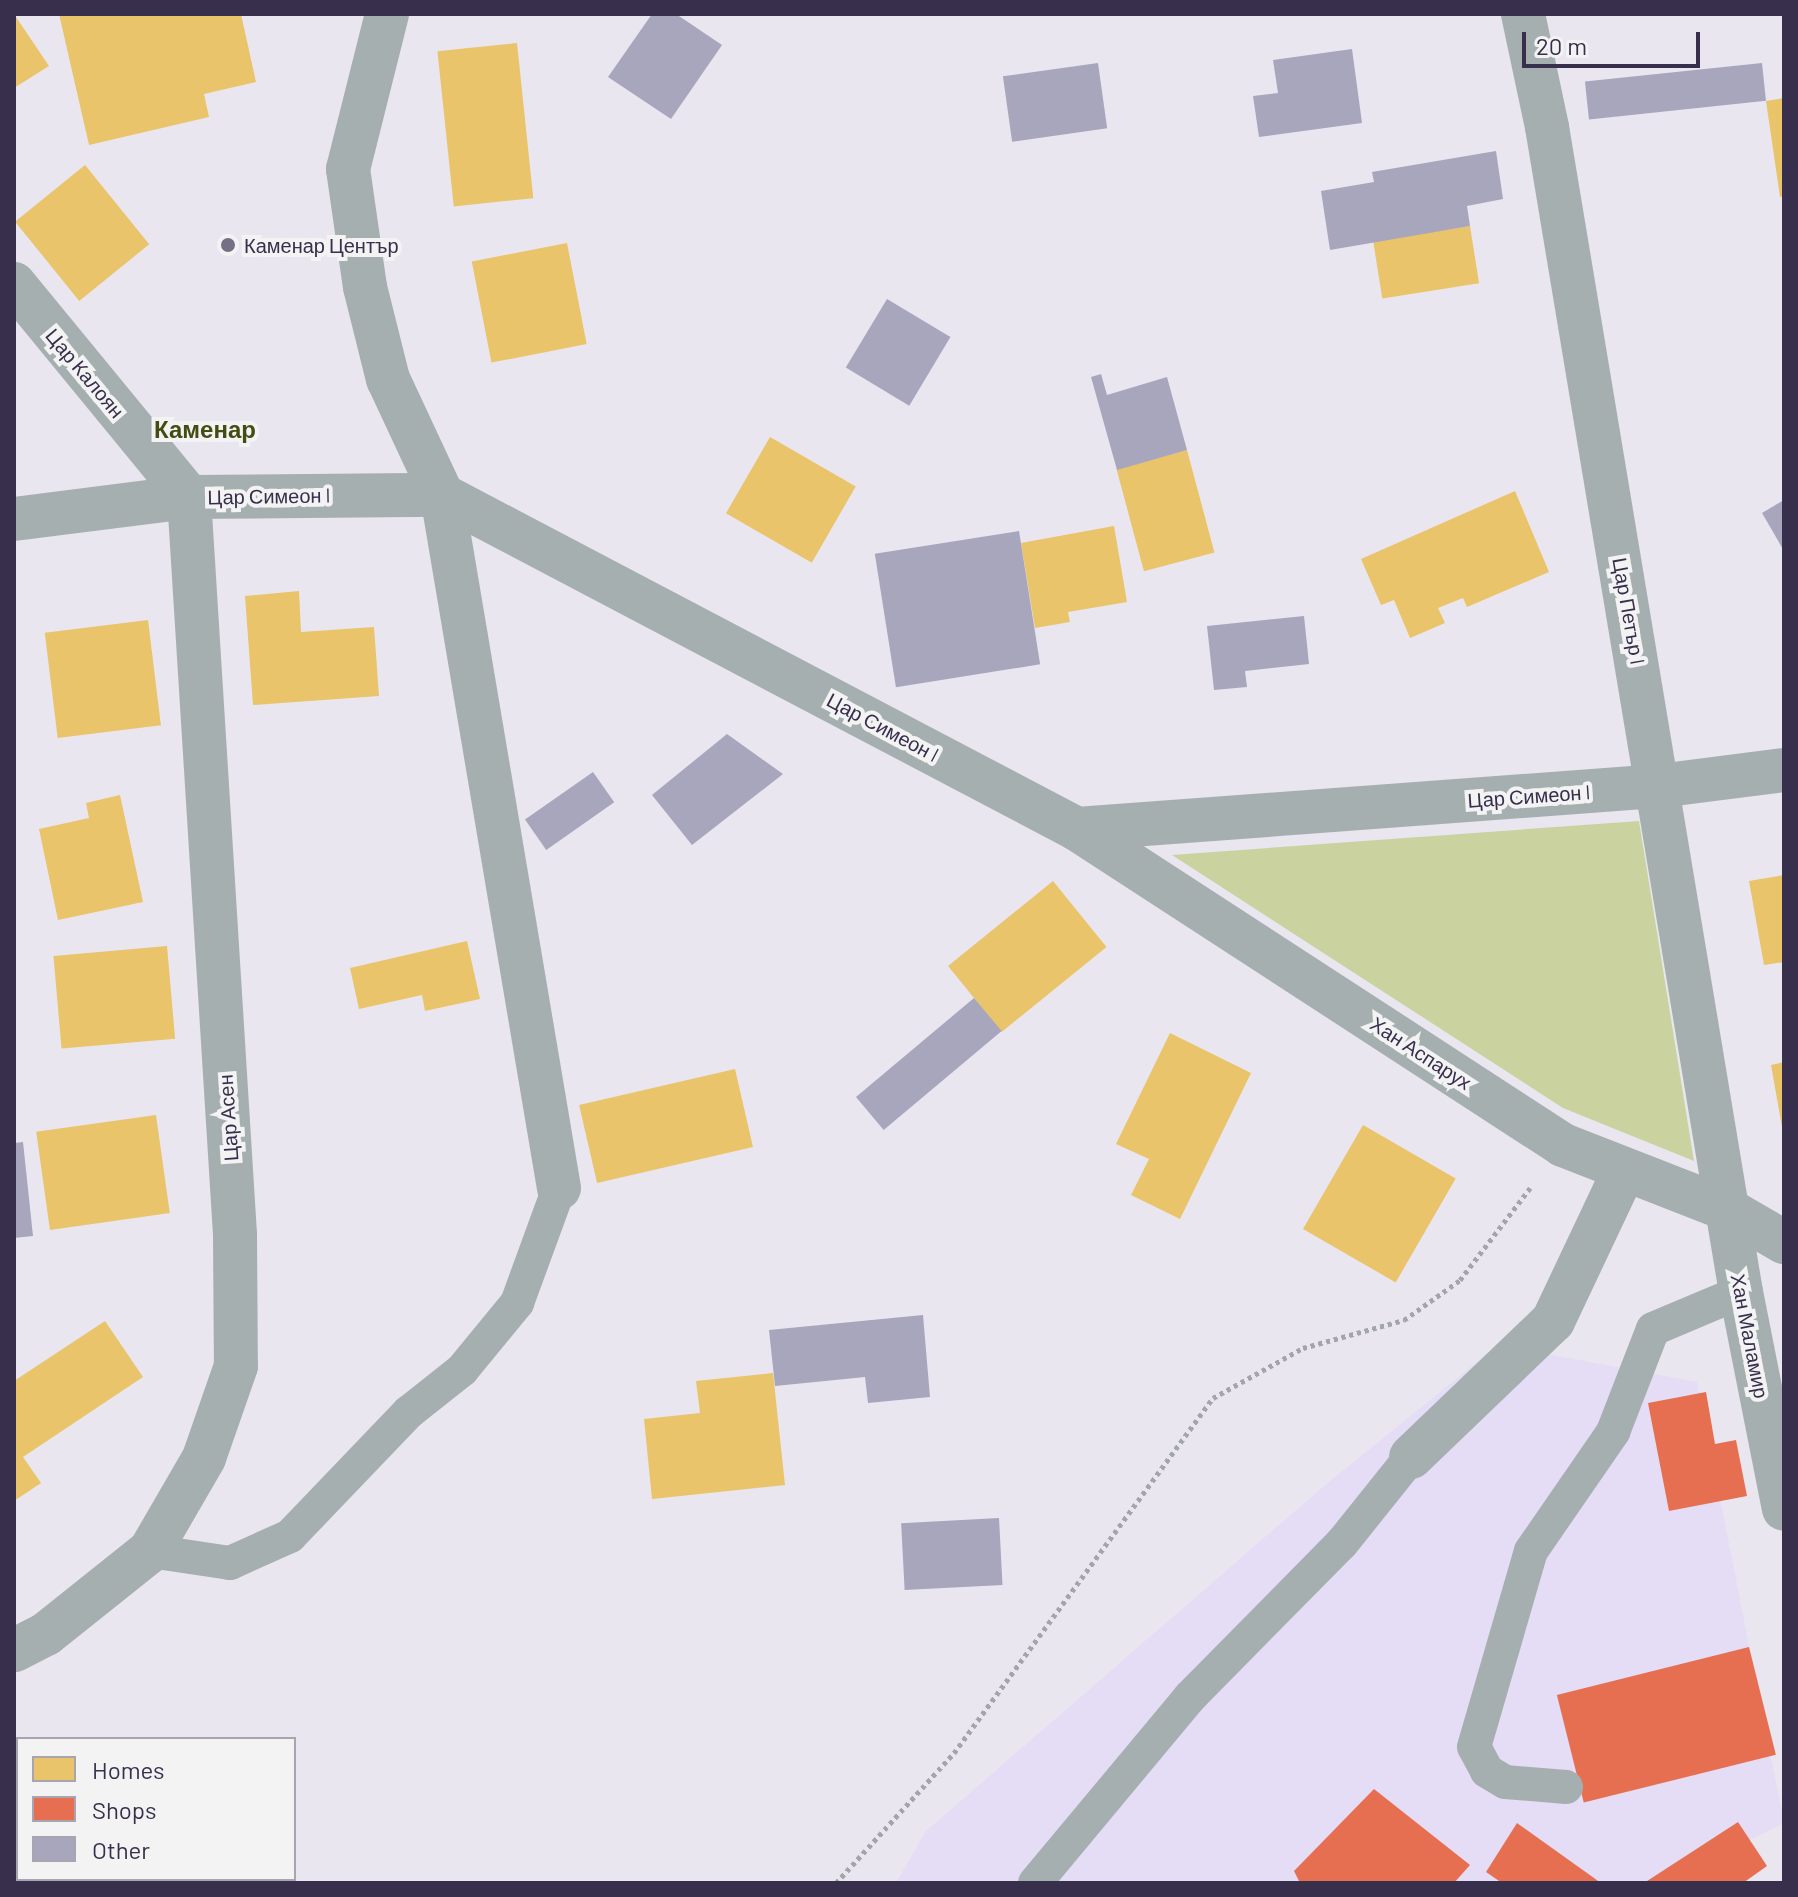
<!DOCTYPE html>
<meta charset="utf-8">
<style>
body{margin:0}
#map{position:relative;width:1798px;height:1897px;overflow:hidden;background:#e9e6f0;font-family:Barlow,sans-serif}
div>[style]{position:absolute}
.built>*{inset:0;background:#e4ddf5}
.green>*{inset:0;background:#cad3a0}
.homes>*{inset:0;background:#e9c46a;transform-origin:0 0}
.shops>*{inset:0;background:#e76f51;transform-origin:0 0}
.building>*{inset:0;background:#a7a6bc;transform-origin:0 0}
.path>*{height:5px;margin-top:-2.5px;transform-origin:0;background:repeating-linear-gradient(90deg,#a2a6aa 0 4px,transparent 0 8px)}
.service>*{height:34px;margin:-17px;padding:0 17px;transform-origin:17px;border-radius:17px;background:#a6afb0}
.minor>*{height:44px;margin:-22px;padding:0 22px;transform-origin:22px;border-radius:22px;background:#a6afb0}
.dots>*{width:22px;height:22px;translate:-50% -50%;box-sizing:border-box;border:4px solid #f3f3f3;border-radius:50%}
span{translate:-50% -50%;white-space:nowrap;text-align:center;line-height:1.15;-webkit-text-stroke:8px #f3f3f3;paint-order:stroke}
.poi-label{font-size:20px;color:#382f4d}
.left{translate:0 -50%;text-align:left}
.street-label{font-size:20px;color:#382f4d}
.quarter-label{font-size:24px;color:#434c13;font-weight:700}
.frame{position:absolute;inset:0;border:16px solid #382f4d;pointer-events:none}
.legend{position:absolute;left:16px;top:1737px;width:280px;height:144px;box-sizing:border-box;background:#f3f3f3;border:2px solid #a8a5b1;margin:0;padding:10px 14px;list-style:none;font-size:24px;color:#382f4d}
.legend li{display:flex;align-items:center;gap:16px;height:40px}
.legend b{width:40px;border:2px solid #a8a5b1}
.scale{position:absolute;left:1522px;top:32px;width:178px;height:36px;box-sizing:border-box;border:4px solid #382f4d;border-top:0;padding-left:10px;font-size:24px;line-height:28px;white-space:nowrap;color:#382f4d;-webkit-text-stroke:6px #f3f3f3;paint-order:stroke}
</style>
<div id="map">
<div class="built">
<i style="clip-path:polygon(1498px 1345px,1697px 1382px,1784px 1823px,1664px 1883px,896px 1883px,926px 1831px,1324px 1486px)"></i>
</div>
<div class="green">
<i style="clip-path:polygon(1639px 821px,1694px 1161px,1563px 1108px,1172px 855px)"></i>
</div>
<div class="homes">
<i style="clip-path:polygon(14px 14px,49px 66px,14px 88px)"></i>
<i style="clip-path:polygon(59px 14px,241px 14px,256px 82px,204px 94px,209px 117px,89px 145px)"></i>
<i style="left:517px;top:43px;width:156px;height:80px;rotate:84deg"></i>
<i style="clip-path:polygon(1784px 98px,1784px 196px,1780px 197px,1766px 101px)"></i>
<i style="left:85px;top:165px;width:102px;height:90px;rotate:51deg"></i>
<i style="left:1470px;top:226px;width:58px;height:98px;rotate:81deg"></i>
<i style="left:567px;top:243px;width:103px;height:97px;rotate:79deg"></i>
<i style="left:770px;top:437px;width:99px;height:88px;rotate:30deg"></i>
<i style="left:1187px;top:450px;width:106px;height:73px;rotate:75deg"></i>
<i style="clip-path:polygon(1515px 491px,1549px 572px,1467px 607px,1463px 598px,1438px 608px,1445px 623px,1410px 638px,1394px 600px,1381px 605px,1361px 559px)"></i>
<i style="clip-path:polygon(1114px 526px,1127px 602px,1068px 612px,1070px 622px,1035px 628px,1021px 543px)"></i>
<i style="clip-path:polygon(299px 591px,301px 632px,374px 627px,379px 696px,253px 705px,245px 596px)"></i>
<i style="left:148px;top:620px;width:106px;height:104px;rotate:83deg"></i>
<i style="clip-path:polygon(120px 795px,143px 902px,58px 920px,39px 829px,89px 818px,86px 803px)"></i>
<i style="clip-path:polygon(1784px 875px,1784px 962px,1764px 965px,1749px 881px)"></i>
<i style="left:1053px;top:881px;width:85px;height:135px;rotate:51deg"></i>
<i style="clip-path:polygon(467px 941px,480px 999px,425px 1011px,422px 995px,359px 1009px,350px 968px)"></i>
<i style="left:167px;top:946px;width:93px;height:114px;rotate:85deg"></i>
<i style="clip-path:polygon(1170px 1033px,1251px 1073px,1180px 1219px,1131px 1195px,1149px 1159px,1116px 1144px)"></i>
<i style="clip-path:polygon(1784px 1062px,1784px 1127px,1782px 1127px,1771px 1065px)"></i>
<i style="left:735px;top:1069px;width:80px;height:160px;rotate:77deg"></i>
<i style="left:156px;top:1115px;width:99px;height:121px;rotate:82deg"></i>
<i style="left:1363px;top:1125px;width:107px;height:120px;rotate:30deg"></i>
<i style="clip-path:polygon(105px 1321px,143px 1377px,23px 1457px,41px 1483px,14px 1501px,14px 1381px)"></i>
<i style="clip-path:polygon(773px 1373px,785px 1485px,652px 1499px,644px 1419px,700px 1413px,696px 1381px)"></i>
</div>
<div class="shops">
<i style="clip-path:polygon(1706px 1392px,1715px 1444px,1736px 1440px,1747px 1496px,1669px 1511px,1648px 1403px)"></i>
<i style="left:1749px;top:1647px;width:111px;height:198px;rotate:76deg"></i>
<i style="clip-path:polygon(1374px 1789px,1470px 1865px,1454px 1883px,1300px 1883px,1294px 1871px)"></i>
<i style="clip-path:polygon(1738px 1822px,1767px 1866px,1743px 1883px,1644px 1883px)"></i>
<i style="clip-path:polygon(1517px 1823px,1601px 1883px,1502px 1883px,1486px 1872px)"></i>
</div>
<div class="building">
<i style="clip-path:polygon(652px 14px,676px 14px,722px 45px,671px 119px,608px 77px)"></i>
<i style="clip-path:polygon(1352px 49px,1362px 123px,1259px 137px,1253px 96px,1278px 93px,1273px 60px)"></i>
<i style="left:1098px;top:63px;width:66px;height:96px;rotate:82deg"></i>
<i style="left:1762px;top:63px;width:38px;height:178px;rotate:84deg"></i>
<i style="clip-path:polygon(1496px 151px,1503px 199px,1467px 206px,1470px 226px,1330px 250px,1321px 191px,1374px 182px,1372px 172px)"></i>
<i style="left:887px;top:299px;width:74px;height:80px;rotate:31deg"></i>
<i style="clip-path:polygon(1101px 374px,1107px 395px,1167px 377px,1187px 450px,1117px 470px,1091px 377px)"></i>
<i style="clip-path:polygon(1784px 500px,1784px 551px,1762px 513px)"></i>
<i style="left:1019px;top:531px;width:135px;height:146px;rotate:81deg"></i>
<i style="clip-path:polygon(1304px 616px,1309px 664px,1245px 671px,1247px 687px,1214px 690px,1207px 626px)"></i>
<i style="clip-path:polygon(727px 734px,783px 774px,692px 845px,652px 795px)"></i>
<i style="left:593px;top:772px;width:37px;height:83px;rotate:55deg"></i>
<i style="left:974px;top:998px;width:43px;height:154px;rotate:50deg"></i>
<i style="clip-path:polygon(23px 1142px,33px 1236px,14px 1238px,14px 1143px)"></i>
<i style="clip-path:polygon(923px 1315px,930px 1397px,868px 1403px,865px 1377px,775px 1386px,769px 1330px)"></i>
<i style="left:999px;top:1518px;width:67px;height:98px;rotate:87deg"></i>
</div>
<div class="path">
<i style="left:836px;top:1883px;width:176px;rotate:-47.8deg"></i>
<i style="left:954px;top:1753px;width:439px;rotate:-53.9deg"></i>
<i style="left:1213px;top:1398px;width:103px;rotate:-29.1deg"></i>
<i style="left:1303px;top:1348px;width:105px;rotate:-15.5deg"></i>
<i style="left:1404px;top:1320px;width:69px;rotate:-35.5deg"></i>
<i style="left:1460px;top:1280px;width:116px;rotate:-52.7deg"></i>
</div>
<div class="service">
<i style="left:150px;top:1551px;width:81px;rotate:8.5deg"></i>
<i style="left:230px;top:1563px;width:66px;rotate:-24.2deg"></i>
<i style="left:290px;top:1536px;width:172px;rotate:-46.2deg"></i>
<i style="left:409px;top:1412px;width:68px;rotate:-38.4deg"></i>
<i style="left:462px;top:1370px;width:87px;rotate:-50.6deg"></i>
<i style="left:517px;top:1303px;width:122px;rotate:-69.9deg"></i>
<i style="left:1566px;top:1787px;width:61px;rotate:-175.3deg"></i>
<i style="left:1505px;top:1782px;width:21px;rotate:-149deg"></i>
<i style="left:1487px;top:1771px;width:27px;rotate:-118deg"></i>
<i style="left:1474px;top:1747px;width:204px;rotate:-73.8deg"></i>
<i style="left:1531px;top:1551px;width:145px;rotate:-55.4deg"></i>
<i style="left:1613px;top:1432px;width:110px;rotate:-68.8deg"></i>
<i style="left:1653px;top:1329px;width:95px;rotate:-22.8deg"></i>
<i style="left:1035px;top:1883px;width:242px;rotate:-50.2deg"></i>
<i style="left:1190px;top:1697px;width:216px;rotate:-45.4deg"></i>
<i style="left:1342px;top:1543px;width:110px;rotate:-51.3deg"></i>
</div>
<div class="minor">
<i style="left:387px;top:14px;width:160px;rotate:104.1deg"></i>
<i style="left:348px;top:169px;width:119px;rotate:81.8deg"></i>
<i style="left:365px;top:287px;width:95px;rotate:76deg"></i>
<i style="left:388px;top:379px;width:128px;rotate:65deg"></i>
<i style="left:442px;top:495px;width:703px;rotate:80.42deg"></i>
<i style="left:1523px;top:14px;width:116px;rotate:78deg"></i>
<i style="left:1547px;top:127px;width:1181px;rotate:80.55deg"></i>
<i style="left:1741px;top:1292px;width:221px;rotate:78.8deg"></i>
<i style="left:14px;top:284px;width:276px;rotate:50.6deg"></i>
<i style="left:189px;top:497px;width:739px;rotate:86.43deg"></i>
<i style="left:235px;top:1235px;width:131px;rotate:89.6deg"></i>
<i style="left:236px;top:1366px;width:97px;rotate:109.2deg"></i>
<i style="left:204px;top:1458px;width:108px;rotate:120.1deg"></i>
<i style="left:150px;top:1551px;width:133px;rotate:141.4deg"></i>
<i style="left:46px;top:1634px;width:36px;rotate:153deg"></i>
<i style="left:14px;top:519px;width:176px;rotate:-7.2deg"></i>
<i style="left:189px;top:497px;width:253px;rotate:-0.5deg"></i>
<i style="left:442px;top:495px;width:717px;rotate:27.74deg"></i>
<i style="left:1077px;top:829px;width:580px;rotate:33.03deg"></i>
<i style="left:1563px;top:1145px;width:176px;rotate:21.3deg"></i>
<i style="left:1727px;top:1209px;width:66px;rotate:30.1deg"></i>
<i style="left:1077px;top:829px;width:584px;rotate:-4.23deg"></i>
<i style="left:1659px;top:786px;width:126px;rotate:-7.3deg"></i>
<i style="left:1411px;top:1457px;width:197px;rotate:-43.8deg"></i>
<i style="left:1553px;top:1321px;width:166px;rotate:-64.7deg"></i>
</div>
<div class="dots">
<i style="left:228px;top:245px;background:#766f86"></i>
</div>
<div class="poi-label">
<span class="left" style="left:244px;top:245px">Каменар Център</span>
</div>
<div class="street-label">
<span style="left:85px;top:373px;rotate:50deg">Цар Калоян</span>
<span style="left:269px;top:496px;rotate:-1deg">Цар Симеон I</span>
<span style="left:1629px;top:611px;rotate:80deg">Цар Петър I</span>
<span style="left:883px;top:727px;rotate:28deg">Цар Симеон I</span>
<span style="left:1529px;top:796px;rotate:-4deg">Цар Симеон I</span>
<span style="left:1421px;top:1053px;rotate:33deg">Хан Аспарух</span>
<span style="left:228px;top:1118px;rotate:-94deg">Цар Асен</span>
<span style="left:1750px;top:1336px;rotate:79deg">Хан Маламир</span>
</div>
<div class="quarter-label">
<span style="left:205px;top:429px">Каменар</span>
</div>
<div class="frame"></div>
<ul class="legend">
<li><b style="height:22px;background:#e9c46a"></b>Homes</li>
<li><b style="height:22px;background:#e76f51"></b>Shops</li>
<li><b style="height:22px;background:#a7a6bc"></b>Other</li>
</ul>
<div class="scale">20 m</div>
</div>
